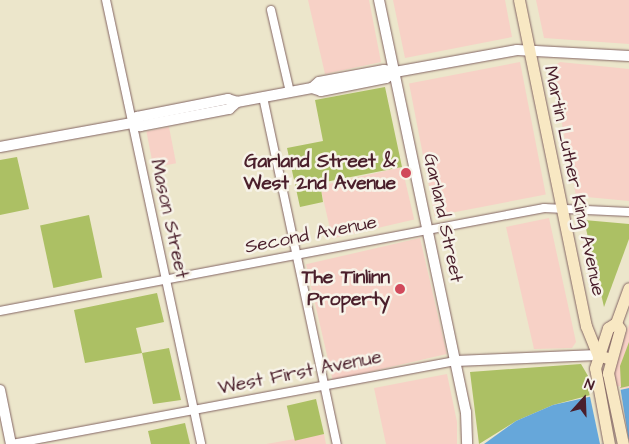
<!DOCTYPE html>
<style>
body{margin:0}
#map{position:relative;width:629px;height:444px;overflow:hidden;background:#ece6cb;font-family:"Architects Daughter",sans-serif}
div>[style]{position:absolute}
.built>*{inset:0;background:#f7d1c6;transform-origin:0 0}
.green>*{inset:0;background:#acc064;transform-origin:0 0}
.water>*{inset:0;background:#66a7da}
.pier>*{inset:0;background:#ece6cb}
.roads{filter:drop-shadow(0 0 1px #836563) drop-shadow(0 0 1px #836563)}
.minor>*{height:8px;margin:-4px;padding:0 4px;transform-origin:4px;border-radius:4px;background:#fff}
.tertiary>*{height:10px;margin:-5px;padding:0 5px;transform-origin:5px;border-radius:5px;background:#fff}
.secondary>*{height:11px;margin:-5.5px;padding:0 5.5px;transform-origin:5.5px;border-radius:5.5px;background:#f8e8c3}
.dots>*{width:14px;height:14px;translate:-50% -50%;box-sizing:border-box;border:2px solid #f7f3e8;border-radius:50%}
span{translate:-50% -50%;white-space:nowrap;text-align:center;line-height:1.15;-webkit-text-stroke:5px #f7f3e8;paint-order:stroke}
.poi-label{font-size:19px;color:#4a1f2b;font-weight:700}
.right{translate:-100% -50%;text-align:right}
.street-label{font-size:19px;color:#4a1f2b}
.north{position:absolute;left:559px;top:374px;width:50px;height:50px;-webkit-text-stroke:4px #f7f3e8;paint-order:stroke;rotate:20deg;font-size:14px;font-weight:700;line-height:20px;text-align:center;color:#4a1f2b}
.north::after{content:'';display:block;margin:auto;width:18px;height:22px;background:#4a1f2b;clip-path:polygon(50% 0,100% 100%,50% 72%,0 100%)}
</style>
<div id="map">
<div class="built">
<i style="clip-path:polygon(308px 0,369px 0,381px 62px,325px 74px)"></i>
<i style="clip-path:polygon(393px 0,505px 0,512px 37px,405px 58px)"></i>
<i style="clip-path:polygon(536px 0,629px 0,629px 44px,544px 38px)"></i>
<i style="left:520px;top:62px;width:135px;height:113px;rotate:79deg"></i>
<i style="clip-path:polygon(560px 62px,629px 69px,629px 201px,576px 196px,551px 68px)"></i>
<i style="left:169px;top:127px;width:37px;height:23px;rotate:79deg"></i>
<i style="left:402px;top:167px;width:54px;height:84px;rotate:77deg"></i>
<i style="clip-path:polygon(549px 218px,576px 342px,572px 348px,534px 349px,506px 227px)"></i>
<i style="left:420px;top:238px;width:119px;height:117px;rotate:77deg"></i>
<i style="clip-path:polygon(629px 324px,629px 388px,616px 389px,614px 372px)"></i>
<i style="clip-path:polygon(447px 374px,457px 422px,457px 444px,386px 444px,374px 388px)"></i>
<i style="clip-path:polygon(324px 434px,326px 444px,266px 444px)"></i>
</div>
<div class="green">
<i style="clip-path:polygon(385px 87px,402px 167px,320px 183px,323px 202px,300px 207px,287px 148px,323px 141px,315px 100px)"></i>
<i style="clip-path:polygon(17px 157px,29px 209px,0 215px,0 160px)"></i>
<i style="left:89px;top:215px;width:64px;height:50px;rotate:78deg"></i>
<i style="clip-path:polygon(584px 220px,629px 224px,629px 239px,604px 307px)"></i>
<i style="clip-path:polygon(157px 293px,164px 322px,136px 328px,142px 353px,169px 348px,181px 400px,153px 404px,142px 353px,85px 363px,74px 310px)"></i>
<i style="clip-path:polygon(629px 342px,629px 386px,616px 389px,621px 387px,620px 366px)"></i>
<i style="clip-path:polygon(581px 364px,598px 393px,553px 405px,516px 421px,479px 444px,470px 372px)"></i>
<i style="left:316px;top:399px;width:36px;height:30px;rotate:77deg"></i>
<i style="clip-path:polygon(185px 423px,190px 444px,151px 444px,148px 431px)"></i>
</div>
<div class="water">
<i style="clip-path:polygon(629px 388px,629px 439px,607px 444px,484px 444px,516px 421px,553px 405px)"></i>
</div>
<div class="pier">
<i style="clip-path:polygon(620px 386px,629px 442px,600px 444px,589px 392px)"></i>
</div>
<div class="roads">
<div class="minor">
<i style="left:106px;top:0;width:454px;rotate:77.9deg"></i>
<i style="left:271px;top:10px;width:84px;rotate:77deg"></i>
<i style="left:263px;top:97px;width:355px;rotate:78deg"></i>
<i style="left:0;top:311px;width:554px;rotate:-10.72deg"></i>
<i style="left:544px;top:208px;width:85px;rotate:2.7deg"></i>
<i style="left:12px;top:444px;width:451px;rotate:-10.6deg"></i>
</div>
<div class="tertiary">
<i style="left:379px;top:0;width:421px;rotate:78.1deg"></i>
<i style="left:466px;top:412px;width:32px;rotate:88deg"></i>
<i style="left:312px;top:88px;width:9px;rotate:-41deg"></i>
<i style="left:319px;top:82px;width:66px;rotate:-10.5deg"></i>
<i style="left:384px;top:70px;width:11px;rotate:10deg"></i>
<i style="left:132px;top:123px;width:8px;rotate:-50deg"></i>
<i style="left:137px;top:117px;width:93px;rotate:-11.2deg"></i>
<i style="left:228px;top:99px;width:9px;rotate:18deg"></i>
<i style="left:237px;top:102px;width:76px;rotate:-10.6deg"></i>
<i style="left:312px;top:88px;width:9px;rotate:18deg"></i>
<i style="left:321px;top:91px;width:66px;rotate:-11.3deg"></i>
<i style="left:386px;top:78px;width:11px;rotate:-34deg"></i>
<i style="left:395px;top:72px;width:124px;rotate:-10.2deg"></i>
<i style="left:517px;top:50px;width:112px;rotate:3.1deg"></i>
<i style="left:0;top:147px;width:134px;rotate:-10.3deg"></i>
<i style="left:132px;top:123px;width:9px;rotate:21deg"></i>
<i style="left:140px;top:126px;width:91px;rotate:-10.8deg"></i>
<i style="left:229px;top:109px;width:11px;rotate:-41deg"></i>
<i style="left:455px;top:361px;width:143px;rotate:-2.4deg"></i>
<i style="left:0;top:390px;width:55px;rotate:78.5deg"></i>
</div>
<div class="secondary">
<i style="left:519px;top:0;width:333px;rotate:78.4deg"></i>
<i style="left:586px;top:326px;width:31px;rotate:68deg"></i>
<i style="left:598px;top:355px;width:13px;rotate:18deg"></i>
<i style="left:616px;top:323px;width:7px;rotate:56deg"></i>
<i style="left:620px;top:329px;width:46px;rotate:105.3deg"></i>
<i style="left:608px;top:373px;width:73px;rotate:78.1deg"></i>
<i style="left:609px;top:444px;width:77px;rotate:-100.4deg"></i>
<i style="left:595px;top:368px;width:42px;rotate:-72deg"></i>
<i style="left:608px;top:328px;width:9px;rotate:-32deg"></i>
<i style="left:616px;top:323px;width:37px;rotate:-70deg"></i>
</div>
</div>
<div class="dots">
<i style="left:406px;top:173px;background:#d1495b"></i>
<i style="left:400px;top:289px;background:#d1495b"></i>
</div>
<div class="poi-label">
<span class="right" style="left:396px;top:173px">Garland Street &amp;<br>West 2nd Avenue</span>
<span class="right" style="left:390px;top:289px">The Tinlinn<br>Property</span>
</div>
<div class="street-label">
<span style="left:574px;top:181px;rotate:78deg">Martin Luther King Avenue</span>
<span style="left:443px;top:218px;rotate:78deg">Garland Street</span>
<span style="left:169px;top:219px;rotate:78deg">Mason Street</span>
<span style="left:311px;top:235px;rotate:-11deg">Second Avenue</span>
<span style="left:300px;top:373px;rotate:-11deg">West First Avenue</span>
</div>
<div class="north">N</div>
</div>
